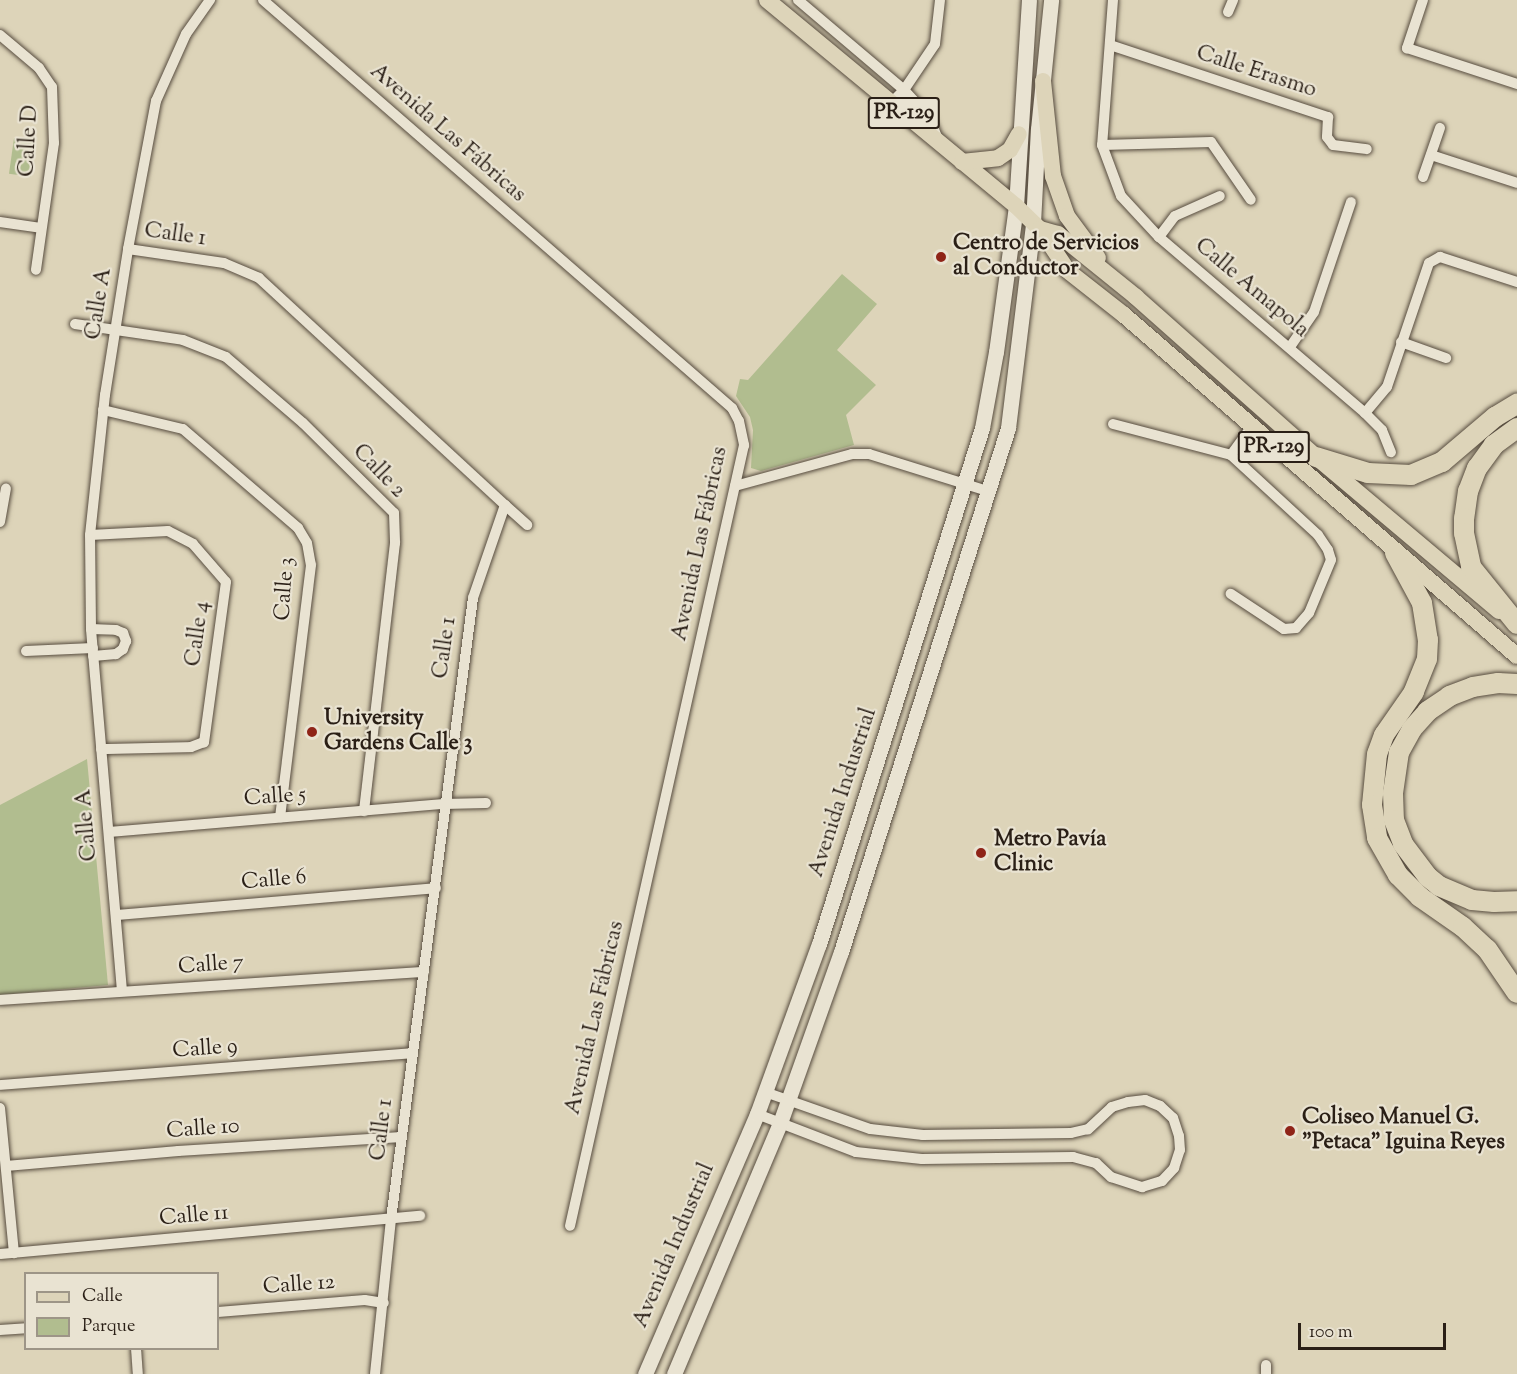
<!DOCTYPE html>
<meta charset="utf-8">
<style>
body{margin:0}
#map{position:relative;width:1517px;height:1374px;overflow:hidden;background:#ddd4b9;font-family:"Sorts Mill Goudy",serif}
div>[style]{position:absolute}
.green>*{inset:0;background:#b1bd8f;transform-origin:0 0}
.roads{filter:drop-shadow(0 0 2px #574c3f) drop-shadow(0 0 2px #574c3f)}
.street>*{height:10px;margin:-5px;padding:0 5px;transform-origin:5px;border-radius:5px;background:#e9e3d2}
.secondary>*{height:15px;margin:-7.5px;padding:0 7.5px;transform-origin:7.5px;border-radius:7.5px;background:#e9e3d2}
.primary>*{height:16px;margin:-8px;padding:0 8px;transform-origin:8px;border-radius:8px;background:#ddd4b9}
.highway>*{height:20px;margin:-10px;padding:0 10px;transform-origin:10px;border-radius:10px;background:#ddd4b9}
.dots>*{width:16px;height:16px;translate:-50% -50%;box-sizing:border-box;border:3px solid #e9e3d2;border-radius:50%}
span{translate:-50% -50%;white-space:nowrap;text-align:center;line-height:1.15;-webkit-text-stroke:4.5px #e9e3d2;paint-order:stroke}
.shield-label span{padding:2px 4px;background:#e9e3d2;border:2px solid;border-radius:4px;-webkit-text-stroke-width:0}
.shield-label{font-size:21px;color:#2a1f16;font-weight:700}
.street-label{font-size:22px;color:#2a1f16}
.poi-label{font-size:22px;color:#2a1f16;font-weight:700}
.left{translate:0 -50%;text-align:left}
.legend{position:absolute;left:24px;top:1272px;width:195px;height:78px;box-sizing:border-box;background:#e9e3d2;border:2px solid #9d9587;margin:0;padding:8px 10px;list-style:none;font-size:18px;color:#2a1f16}
.legend li{display:flex;align-items:center;gap:12px;height:30px}
.legend b{width:30px;border:2px solid #9d9587}
.scale{position:absolute;left:1298px;top:1323px;width:148px;height:27px;box-sizing:border-box;border:3px solid #2a1f16;border-top:0;padding-left:8px;font-size:18px;line-height:21px;white-space:nowrap;color:#2a1f16;-webkit-text-stroke:4px #e9e3d2;paint-order:stroke}
</style>
<div id="map">
<div class="green">
<i style="left:14px;top:138px;width:22px;height:36px;rotate:8deg"></i>
<i style="clip-path:polygon(842px 274px,877px 304px,837px 350px,876px 385px,846px 415px,854px 445px,761px 471px,751px 468px,753px 430px,750px 417px,736px 396px,740px 379px,748px 380px)"></i>
<i style="clip-path:polygon(87px 759px,108px 985px,0 995px,0 805px)"></i>
</div>
<div class="roads">
<div class="street">
<i style="left:263px;top:0;width:622px;rotate:41.02deg"></i>
<i style="left:732px;top:408px;width:15px;rotate:62deg"></i>
<i style="left:739px;top:421px;width:25px;rotate:78deg"></i>
<i style="left:744px;top:445px;width:800px;rotate:102.56deg"></i>
<i style="left:798px;top:0;width:139px;rotate:40.3deg"></i>
<i style="left:904px;top:90px;width:37px;rotate:47deg"></i>
<i style="left:929px;top:117px;width:24px;rotate:68deg"></i>
<i style="left:1113px;top:0;width:145px;rotate:94.3deg"></i>
<i style="left:1102px;top:145px;width:54px;rotate:69.6deg"></i>
<i style="left:1121px;top:196px;width:56px;rotate:47.2deg"></i>
<i style="left:1159px;top:237px;width:271px;rotate:40.5deg"></i>
<i style="left:1365px;top:413px;width:24px;rotate:45deg"></i>
<i style="left:1382px;top:430px;width:24px;rotate:68deg"></i>
<i style="left:1423px;top:0;width:51px;rotate:108.4deg"></i>
<i style="left:1407px;top:48px;width:116px;rotate:18.1deg"></i>
<i style="left:1228px;top:12px;width:13px;rotate:-67deg"></i>
<i style="left:0;top:35px;width:51px;rotate:40.2deg"></i>
<i style="left:39px;top:68px;width:23px;rotate:56deg"></i>
<i style="left:52px;top:87px;width:56px;rotate:88deg"></i>
<i style="left:54px;top:143px;width:128px;rotate:98.1deg"></i>
<i style="left:1110px;top:45px;width:230px;rotate:18.3deg"></i>
<i style="left:1328px;top:117px;width:20px;rotate:93deg"></i>
<i style="left:1327px;top:137px;width:10px;rotate:53deg"></i>
<i style="left:1333px;top:145px;width:34px;rotate:7deg"></i>
<i style="left:891px;top:103px;width:18px;rotate:-45deg"></i>
<i style="left:904px;top:90px;width:55px;rotate:-56deg"></i>
<i style="left:935px;top:44px;width:44px;rotate:-83.5deg"></i>
<i style="left:1102px;top:145px;width:109px;rotate:-1.6deg"></i>
<i style="left:1211px;top:142px;width:70px;rotate:55.4deg"></i>
<i style="left:1431px;top:155px;width:90px;rotate:18deg"></i>
<i style="left:1423px;top:177px;width:52px;rotate:-70.9deg"></i>
<i style="left:0;top:222px;width:41px;rotate:8.3deg"></i>
<i style="left:1159px;top:237px;width:26px;rotate:-53deg"></i>
<i style="left:1175px;top:216px;width:49px;rotate:-24deg"></i>
<i style="left:128px;top:249px;width:97px;rotate:8.3deg"></i>
<i style="left:224px;top:263px;width:38px;rotate:23deg"></i>
<i style="left:259px;top:278px;width:335px;rotate:42.7deg"></i>
<i style="left:505px;top:505px;width:98px;rotate:109deg"></i>
<i style="left:473px;top:598px;width:626px;rotate:97.52deg"></i>
<i style="left:391px;top:1219px;width:156px;rotate:95.9deg"></i>
<i style="left:75px;top:324px;width:109px;rotate:8.4deg"></i>
<i style="left:183px;top:340px;width:46px;rotate:21.6deg"></i>
<i style="left:226px;top:357px;width:101px;rotate:40.6deg"></i>
<i style="left:303px;top:423px;width:128px;rotate:44.7deg"></i>
<i style="left:394px;top:513px;width:30px;rotate:88deg"></i>
<i style="left:395px;top:543px;width:270px;rotate:96.6deg"></i>
<i style="left:1401px;top:342px;width:48px;rotate:19.6deg"></i>
<i style="left:1290px;top:347px;width:42px;rotate:-55.6deg"></i>
<i style="left:1314px;top:312px;width:116px;rotate:-71.4deg"></i>
<i style="left:103px;top:410px;width:82px;rotate:13.4deg"></i>
<i style="left:183px;top:429px;width:152px;rotate:40.7deg"></i>
<i style="left:298px;top:528px;width:17px;rotate:59deg"></i>
<i style="left:307px;top:543px;width:22px;rotate:80deg"></i>
<i style="left:311px;top:565px;width:254px;rotate:97deg"></i>
<i style="left:1365px;top:413px;width:34px;rotate:-50deg"></i>
<i style="left:1387px;top:387px;width:131px;rotate:-71.3deg"></i>
<i style="left:1429px;top:263px;width:13px;rotate:-29deg"></i>
<i style="left:1440px;top:257px;width:81px;rotate:18deg"></i>
<i style="left:1113px;top:424px;width:122px;rotate:14.7deg"></i>
<i style="left:1231px;top:455px;width:118px;rotate:42.6deg"></i>
<i style="left:1318px;top:535px;width:18px;rotate:56deg"></i>
<i style="left:1328px;top:550px;width:10px;rotate:73deg"></i>
<i style="left:1331px;top:560px;width:57px;rotate:112.5deg"></i>
<i style="left:1309px;top:613px;width:20px;rotate:131deg"></i>
<i style="left:1296px;top:628px;width:12px;rotate:175deg"></i>
<i style="left:1284px;top:629px;width:64px;rotate:-146.6deg"></i>
<i style="left:1231px;top:455px;width:34px;rotate:-54deg"></i>
<i style="left:735px;top:486px;width:121px;rotate:-15.3deg"></i>
<i style="left:852px;top:454px;width:17px"></i>
<i style="left:869px;top:454px;width:125px;rotate:17.3deg"></i>
<i style="left:505px;top:505px;width:30px;rotate:42deg"></i>
<i style="left:0;top:522px;width:34px;rotate:-80deg"></i>
<i style="left:90px;top:535px;width:78px;rotate:-2.9deg"></i>
<i style="left:168px;top:531px;width:28px;rotate:27deg"></i>
<i style="left:193px;top:544px;width:50px;rotate:49deg"></i>
<i style="left:226px;top:582px;width:162px;rotate:97.8deg"></i>
<i style="left:204px;top:742px;width:14px;rotate:159deg"></i>
<i style="left:191px;top:747px;width:90px;rotate:178.7deg"></i>
<i style="left:91px;top:629px;width:25px;rotate:2deg"></i>
<i style="left:116px;top:630px;width:8px;rotate:23deg"></i>
<i style="left:123px;top:633px;width:9px;rotate:69deg"></i>
<i style="left:126px;top:641px;width:9px;rotate:111deg"></i>
<i style="left:123px;top:649px;width:9px;rotate:144deg"></i>
<i style="left:116px;top:654px;width:23px;rotate:175deg"></i>
<i style="left:26px;top:651px;width:67px;rotate:-2.6deg"></i>
<i style="left:109px;top:832px;width:336px;rotate:-4.8deg"></i>
<i style="left:444px;top:804px;width:42px;rotate:-1.4deg"></i>
<i style="left:116px;top:915px;width:321px;rotate:-4.8deg"></i>
<i style="left:122px;top:991px;width:363px;rotate:-94.9deg"></i>
<i style="left:91px;top:629px;width:94px;rotate:-90.6deg"></i>
<i style="left:90px;top:535px;width:141px;rotate:-83.9deg"></i>
<i style="left:105px;top:395px;width:148px;rotate:-81deg"></i>
<i style="left:128px;top:249px;width:151px;rotate:-79.3deg"></i>
<i style="left:156px;top:101px;width:73px;rotate:-65.9deg"></i>
<i style="left:186px;top:34px;width:42px;rotate:-54.8deg"></i>
<i style="left:0;top:1000px;width:425px;rotate:-3.8deg"></i>
<i style="left:0;top:1085px;width:414px;rotate:-4.4deg"></i>
<i style="left:0;top:1108px;width:146px;rotate:84.5deg"></i>
<i style="left:757px;top:1114px;width:106px;rotate:21deg"></i>
<i style="left:856px;top:1152px;width:66px;rotate:6.1deg"></i>
<i style="left:922px;top:1159px;width:151px;rotate:-0.8deg"></i>
<i style="left:1073px;top:1157px;width:24px;rotate:15deg"></i>
<i style="left:1096px;top:1163px;width:21px;rotate:43deg"></i>
<i style="left:1111px;top:1177px;width:33px;rotate:18deg"></i>
<i style="left:1142px;top:1187px;width:21px;rotate:-17deg"></i>
<i style="left:1162px;top:1181px;width:18px;rotate:-47deg"></i>
<i style="left:1174px;top:1168px;width:19px;rotate:-72deg"></i>
<i style="left:1180px;top:1150px;width:14px;rotate:-94deg"></i>
<i style="left:1179px;top:1136px;width:19px;rotate:-108deg"></i>
<i style="left:1173px;top:1118px;width:18px;rotate:-137deg"></i>
<i style="left:1160px;top:1106px;width:16px;rotate:-158deg"></i>
<i style="left:1145px;top:1100px;width:17px;rotate:173deg"></i>
<i style="left:1128px;top:1102px;width:17px;rotate:163deg"></i>
<i style="left:1112px;top:1107px;width:33px;rotate:137deg"></i>
<i style="left:1088px;top:1129px;width:17px;rotate:167deg"></i>
<i style="left:1071px;top:1133px;width:148px;rotate:179.2deg"></i>
<i style="left:923px;top:1135px;width:53px;rotate:-173.5deg"></i>
<i style="left:870px;top:1129px;width:111px;rotate:-160.6deg"></i>
<i style="left:6px;top:1166px;width:173px;rotate:-5deg"></i>
<i style="left:178px;top:1151px;width:224px;rotate:-3.6deg"></i>
<i style="left:0;top:1254px;width:422px;rotate:-5.2deg"></i>
<i style="left:218px;top:1312px;width:147px;rotate:-4.7deg"></i>
<i style="left:365px;top:1300px;width:19px;rotate:9deg"></i>
<i style="left:0;top:1330px;width:26px;rotate:-4deg"></i>
<i style="left:136px;top:1348px;width:26px;rotate:86deg"></i>
<i style="left:1266px;top:1365px;width:9px;rotate:90deg"></i>
</div>
<div class="secondary">
<i style="left:645px;top:1374px;width:283px;rotate:-66.7deg"></i>
<i style="left:757px;top:1114px;width:181px;rotate:-70deg"></i>
<i style="left:819px;top:944px;width:541px;rotate:-72.47deg"></i>
<i style="left:982px;top:428px;width:77px;rotate:-79.6deg"></i>
<i style="left:996px;top:352px;width:147px;rotate:-82.2deg"></i>
<i style="left:1016px;top:206px;width:206px;rotate:-86.4deg"></i>
<i style="left:674px;top:1374px;width:272px;rotate:-67.1deg"></i>
<i style="left:780px;top:1123px;width:182px;rotate:-70.4deg"></i>
<i style="left:841px;top:952px;width:550px;rotate:-72.32deg"></i>
<i style="left:1008px;top:428px;width:207px;rotate:-83deg"></i>
<i style="left:1033px;top:223px;width:94px;rotate:-87deg"></i>
<i style="left:1038px;top:129px;width:130px;rotate:-84.2deg"></i>
</div>
<div class="primary">
<i style="left:767px;top:0;width:323px;rotate:39.6deg"></i>
<i style="left:1016px;top:206px;width:33px;rotate:44deg"></i>
<i style="left:1040px;top:229px;width:50px;rotate:56.3deg"></i>
<i style="left:1068px;top:271px;width:71px;rotate:38.2deg"></i>
<i style="left:1124px;top:315px;width:520px;rotate:40.95deg"></i>
<i style="left:1043px;top:81px;width:96px;rotate:84deg"></i>
<i style="left:1053px;top:176px;width:42px;rotate:70.7deg"></i>
<i style="left:1067px;top:216px;width:52px;rotate:53.6deg"></i>
<i style="left:962px;top:162px;width:36px;rotate:-6deg"></i>
<i style="left:998px;top:158px;width:14px;rotate:-34deg"></i>
<i style="left:1010px;top:150px;width:18px;rotate:-61deg"></i>
<i style="left:1040px;top:229px;width:19px;rotate:16deg"></i>
<i style="left:1058px;top:234px;width:100px;rotate:38.9deg"></i>
<i style="left:1136px;top:297px;width:241px;rotate:41.6deg"></i>
<i style="left:1316px;top:457px;width:239px;rotate:40.1deg"></i>
</div>
<div class="highway">
<i style="left:1517px;top:428px;width:29px;rotate:144deg"></i>
<i style="left:1494px;top:445px;width:29px;rotate:126deg"></i>
<i style="left:1477px;top:468px;width:25px;rotate:111deg"></i>
<i style="left:1468px;top:491px;width:27px;rotate:98deg"></i>
<i style="left:1464px;top:518px;width:15px;rotate:90deg"></i>
<i style="left:1464px;top:533px;width:35px;rotate:78deg"></i>
<i style="left:1471px;top:567px;width:73px;rotate:51.1deg"></i>
<i style="left:1316px;top:457px;width:54px;rotate:17.1deg"></i>
<i style="left:1368px;top:473px;width:43px;rotate:2.7deg"></i>
<i style="left:1411px;top:475px;width:34px;rotate:-23deg"></i>
<i style="left:1442px;top:462px;width:70px;rotate:-40.3deg"></i>
<i style="left:1495px;top:417px;width:26px;rotate:-31deg"></i>
<i style="left:1395px;top:553px;width:57px;rotate:61.6deg"></i>
<i style="left:1422px;top:603px;width:37px;rotate:81deg"></i>
<i style="left:1428px;top:640px;width:19px;rotate:93deg"></i>
<i style="left:1427px;top:659px;width:35px;rotate:112deg"></i>
<i style="left:1414px;top:692px;width:52px;rotate:124.9deg"></i>
<i style="left:1384px;top:735px;width:20px;rotate:110deg"></i>
<i style="left:1377px;top:754px;width:51px;rotate:95.6deg"></i>
<i style="left:1372px;top:805px;width:33px;rotate:81deg"></i>
<i style="left:1377px;top:838px;width:43px;rotate:60.4deg"></i>
<i style="left:1398px;top:875px;width:31px;rotate:45deg"></i>
<i style="left:1420px;top:897px;width:52px;rotate:34.9deg"></i>
<i style="left:1463px;top:927px;width:33px;rotate:43deg"></i>
<i style="left:1487px;top:949px;width:53px;rotate:55.7deg"></i>
<i style="left:1517px;top:684px;width:19px;rotate:-177deg"></i>
<i style="left:1498px;top:683px;width:25px;rotate:171deg"></i>
<i style="left:1473px;top:687px;width:25px;rotate:159deg"></i>
<i style="left:1450px;top:696px;width:27px;rotate:146deg"></i>
<i style="left:1428px;top:711px;width:24px;rotate:132deg"></i>
<i style="left:1412px;top:729px;width:26px;rotate:119deg"></i>
<i style="left:1399px;top:752px;width:41px;rotate:98.3deg"></i>
<i style="left:1393px;top:793px;width:27px;rotate:88deg"></i>
<i style="left:1394px;top:820px;width:26px;rotate:69deg"></i>
<i style="left:1403px;top:844px;width:41px;rotate:52.9deg"></i>
<i style="left:1428px;top:877px;width:14px;rotate:39deg"></i>
<i style="left:1439px;top:886px;width:36px;rotate:23deg"></i>
<i style="left:1472px;top:900px;width:22px;rotate:5deg"></i>
<i style="left:1494px;top:902px;width:23px;rotate:-2deg"></i>
</div>
</div>
<div class="dots">
<i style="left:941px;top:257px;background:#8f2418"></i>
<i style="left:312px;top:732px;background:#8f2418"></i>
<i style="left:981px;top:853px;background:#8f2418"></i>
<i style="left:1290px;top:1131px;background:#8f2418"></i>
</div>
<div class="shield-label">
<span style="left:904px;top:113px">PR-129</span>
<span style="left:1274px;top:447px">PR-129</span>
</div>
<div class="street-label">
<span style="left:1256px;top:73px;rotate:18deg">Calle Erasmo</span>
<span style="left:447px;top:134px;rotate:41deg">Avenida Las Fábricas</span>
<span style="left:30px;top:141px;rotate:-87deg">Calle D</span>
<span style="left:175px;top:236px;rotate:8deg">Calle 1</span>
<span style="left:1251px;top:289px;rotate:40deg">Calle Amapola</span>
<span style="left:100px;top:304px;rotate:-81deg">Calle A</span>
<span style="left:378px;top:472px;rotate:46deg">Calle 2</span>
<span style="left:701px;top:544px;rotate:-78deg">Avenida Las Fábricas</span>
<span style="left:286px;top:589px;rotate:-86deg">Calle 3</span>
<span style="left:199px;top:634px;rotate:-82deg">Calle 4</span>
<span style="left:446px;top:648px;rotate:-82deg">Calle 1</span>
<span style="left:844px;top:793px;rotate:-72deg">Avenida Industrial</span>
<span style="left:275px;top:798px;rotate:-4deg">Calle 5</span>
<span style="left:88px;top:825px;rotate:-95deg">Calle A</span>
<span style="left:274px;top:881px;rotate:-5deg">Calle 6</span>
<span style="left:211px;top:966px;rotate:-4deg">Calle 7</span>
<span style="left:596px;top:1018px;rotate:-77deg">Avenida Las Fábricas</span>
<span style="left:205px;top:1050px;rotate:-4deg">Calle 9</span>
<span style="left:203px;top:1130px;rotate:-4deg">Calle 10</span>
<span style="left:383px;top:1130px;rotate:-83deg">Calle 1</span>
<span style="left:194px;top:1217px;rotate:-5deg">Calle 11</span>
<span style="left:675px;top:1246px;rotate:-67deg">Avenida Industrial</span>
<span style="left:299px;top:1286px;rotate:-4deg">Calle 12</span>
</div>
<div class="poi-label">
<span class="left" style="left:953px;top:257px">Centro de Servicios<br>al Conductor</span>
<span class="left" style="left:324px;top:732px">University<br>Gardens Calle 3</span>
<span class="left" style="left:994px;top:853px">Metro Pavía<br>Clinic</span>
<span class="left" style="left:1302px;top:1131px">Coliseo Manuel G.<br>"Petaca" Iguina Reyes</span>
</div>
<ul class="legend">
<li><b style="height:8px;background:#ddd4b9"></b>Calle</li>
<li><b style="height:16px;background:#b1bd8f"></b>Parque</li>
</ul>
<div class="scale">100 m</div>
</div>
